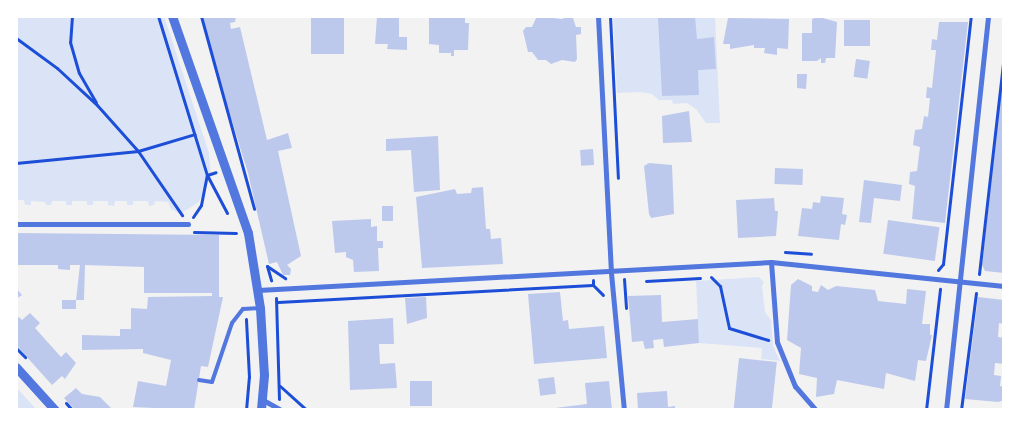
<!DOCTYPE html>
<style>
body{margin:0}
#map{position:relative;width:1020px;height:426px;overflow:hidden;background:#f2f2f2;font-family:Raleway,sans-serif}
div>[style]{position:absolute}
.green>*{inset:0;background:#dbe4f7}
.building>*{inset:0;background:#bdc9ec;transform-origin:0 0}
.path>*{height:3px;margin:-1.5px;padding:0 1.5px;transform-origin:1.5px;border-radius:1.5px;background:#1d4ed8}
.service>*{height:4px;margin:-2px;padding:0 2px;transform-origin:2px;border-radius:2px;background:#5277de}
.minor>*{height:5px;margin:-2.5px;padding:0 2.5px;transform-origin:2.5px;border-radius:2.5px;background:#5277de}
.tertiary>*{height:9px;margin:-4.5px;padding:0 4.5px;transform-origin:4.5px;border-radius:4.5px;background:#5277de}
span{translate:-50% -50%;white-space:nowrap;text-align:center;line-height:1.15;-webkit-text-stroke:4.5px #fff;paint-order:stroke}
.frame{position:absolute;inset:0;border:18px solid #fff;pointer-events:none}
</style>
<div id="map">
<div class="green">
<i style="clip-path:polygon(16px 16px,164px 16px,209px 153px,211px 177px,199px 202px,180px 214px,171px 209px,168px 202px,155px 201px,154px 205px,149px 206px,148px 201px,133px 201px,133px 205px,127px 205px,127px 201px,115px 201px,114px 206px,108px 205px,108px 201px,93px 201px,93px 205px,87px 205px,87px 201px,72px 201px,72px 205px,66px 205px,66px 201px,52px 201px,51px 205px,46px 205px,45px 202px,31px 201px,31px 205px,25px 205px,24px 200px,16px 200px)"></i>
<i style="clip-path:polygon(613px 16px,715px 16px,720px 123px,706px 123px,696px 109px,687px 103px,673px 104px,672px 100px,659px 100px,652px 94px,640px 92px,617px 93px)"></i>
<i style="clip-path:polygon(759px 277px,764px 282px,762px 286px,765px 312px,771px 320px,773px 346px,780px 361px,761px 359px,762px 348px,699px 343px,696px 281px)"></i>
<i style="clip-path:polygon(16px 387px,37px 410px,16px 410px)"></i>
</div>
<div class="building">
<i style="clip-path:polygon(203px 16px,236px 16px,235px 22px,230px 23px,231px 29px,240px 27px,267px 140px,288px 133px,292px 148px,278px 151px,301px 256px,287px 265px,291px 269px,290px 275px,283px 275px,277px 262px,269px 264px,248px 173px,217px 73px)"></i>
<i style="left:311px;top:16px;width:33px;height:38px"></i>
<i style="clip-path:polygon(377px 16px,399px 16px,399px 37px,407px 37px,407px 50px,387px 49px,388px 44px,375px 44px)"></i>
<i style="clip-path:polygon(429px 16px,465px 16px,465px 23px,469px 23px,468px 50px,454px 50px,454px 56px,451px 56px,451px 53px,439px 53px,439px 45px,429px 44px)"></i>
<i style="clip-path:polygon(537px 16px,562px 19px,569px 16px,573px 18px,576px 27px,581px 27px,581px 34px,576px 35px,577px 59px,575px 62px,562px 60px,551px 64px,546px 60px,538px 60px,532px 52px,528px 52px,523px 31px,526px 27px,532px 27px)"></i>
<i style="clip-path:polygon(695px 16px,697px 39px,714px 37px,716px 69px,698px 70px,699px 95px,662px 96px,658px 18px)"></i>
<i style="clip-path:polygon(819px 17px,837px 22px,835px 58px,826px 58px,825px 63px,821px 63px,821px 58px,817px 61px,802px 61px,802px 33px,812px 33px,812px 19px)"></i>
<i style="clip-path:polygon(728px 18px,789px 19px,788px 49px,777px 48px,777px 55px,764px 53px,765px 48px,754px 48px,754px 45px,730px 49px,730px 44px,723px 44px)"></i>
<i style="left:870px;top:20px;width:26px;height:26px;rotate:90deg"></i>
<i style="clip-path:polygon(939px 22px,968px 22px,945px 223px,912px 219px,915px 186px,909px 184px,910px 172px,917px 171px,920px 147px,913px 145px,915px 130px,922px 129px,924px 116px,928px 117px,930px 98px,926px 98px,927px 87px,932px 88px,936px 50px,931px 50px,932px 39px,937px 40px)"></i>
<i style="left:856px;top:59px;width:14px;height:18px;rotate:8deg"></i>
<i style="clip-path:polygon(797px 74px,807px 74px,806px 89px,797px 88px)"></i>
<i style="clip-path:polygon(1002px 86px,1004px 86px,1004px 273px,985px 271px,982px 265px)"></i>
<i style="clip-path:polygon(689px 111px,692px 142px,663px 143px,662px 116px)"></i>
<i style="clip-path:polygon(438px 136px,440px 190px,414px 192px,411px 150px,386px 151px,386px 139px)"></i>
<i style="left:593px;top:149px;width:16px;height:13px;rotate:86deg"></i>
<i style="clip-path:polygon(649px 163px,672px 165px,674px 214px,651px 218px,649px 214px,644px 166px)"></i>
<i style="left:775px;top:168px;width:28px;height:16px;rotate:2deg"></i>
<i style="clip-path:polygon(864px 180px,902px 185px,900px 201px,874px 198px,871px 223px,859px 222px)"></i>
<i style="clip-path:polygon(483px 187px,486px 229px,490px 229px,491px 239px,501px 238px,503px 264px,422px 268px,416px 197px,455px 189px,457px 194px,471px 193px,472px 188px)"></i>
<i style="clip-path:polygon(821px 196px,844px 198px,842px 214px,847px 215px,845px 225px,841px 224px,839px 240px,798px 236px,802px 208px,812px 209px,813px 202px,820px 203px)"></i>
<i style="clip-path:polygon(774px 198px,775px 211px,778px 211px,776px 236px,738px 238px,736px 200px)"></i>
<i style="left:382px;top:206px;width:11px;height:15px"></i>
<i style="clip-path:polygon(371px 219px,371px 227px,377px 226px,377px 241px,383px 241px,383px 248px,378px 248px,379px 271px,354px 272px,353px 260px,346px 257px,346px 252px,335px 253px,332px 221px)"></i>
<i style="left:888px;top:220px;width:52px;height:34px;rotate:8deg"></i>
<i style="clip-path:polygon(16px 233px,219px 235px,219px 297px,223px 297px,208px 367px,201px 366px,194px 410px,133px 407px,138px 381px,166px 386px,171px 360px,143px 353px,143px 349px,82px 350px,82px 335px,120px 336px,120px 329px,131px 329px,131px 308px,147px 309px,148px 297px,212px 296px,212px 293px,144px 293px,144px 267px,85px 265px,84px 300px,76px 300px,80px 265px,70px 265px,70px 270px,58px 269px,58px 265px,16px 265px)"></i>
<i style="clip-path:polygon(798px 279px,812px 286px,812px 291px,818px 292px,821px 285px,828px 290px,836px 286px,875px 290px,878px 301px,906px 304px,907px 289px,926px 291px,922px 324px,930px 324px,930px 335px,932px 335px,926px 361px,918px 360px,915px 381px,886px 373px,884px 389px,837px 380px,834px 394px,816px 397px,817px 378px,799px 374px,801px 348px,787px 340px,791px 285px)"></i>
<i style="clip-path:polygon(16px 288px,22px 295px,16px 299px)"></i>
<i style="clip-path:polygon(560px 292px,563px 321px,568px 320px,569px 329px,604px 326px,607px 358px,534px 364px,528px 294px)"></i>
<i style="clip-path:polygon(661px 295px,662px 322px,698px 319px,699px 343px,664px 347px,663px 339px,653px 340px,654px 348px,645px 349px,643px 341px,632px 342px,628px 296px)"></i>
<i style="clip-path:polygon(426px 297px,427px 318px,407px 324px,405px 298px)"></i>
<i style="clip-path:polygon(978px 297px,1004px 300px,1004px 324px,999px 323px,998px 337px,1004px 338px,1004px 364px,995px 363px,994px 375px,1001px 376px,1000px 386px,1004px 387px,1004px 400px,998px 402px,965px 399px)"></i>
<i style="left:62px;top:300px;width:14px;height:9px"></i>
<i style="clip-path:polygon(30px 313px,40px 323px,35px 328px,61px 357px,66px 352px,76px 363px,65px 379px,62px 376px,52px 385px,16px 345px,16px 319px,19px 317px,22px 320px)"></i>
<i style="clip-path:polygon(393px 318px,394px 344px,379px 344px,380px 364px,395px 363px,397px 388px,350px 390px,348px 321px)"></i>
<i style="left:739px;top:358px;width:38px;height:52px;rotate:6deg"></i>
<i style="left:554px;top:377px;width:17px;height:16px;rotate:83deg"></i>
<i style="left:410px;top:381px;width:22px;height:25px"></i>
<i style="clip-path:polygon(609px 381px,612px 410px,539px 410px,587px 404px,585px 383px)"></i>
<i style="clip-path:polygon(76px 388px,82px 394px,100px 397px,113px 410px,75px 410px,64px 398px)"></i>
<i style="clip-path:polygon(667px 391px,668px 407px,675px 406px,675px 410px,638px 410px,637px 393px)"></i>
</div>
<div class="path">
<i style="left:72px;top:16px;width:26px;rotate:94deg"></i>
<i style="left:70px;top:42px;width:32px;rotate:74deg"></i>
<i style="left:79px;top:73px;width:34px;rotate:60deg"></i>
<i style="left:158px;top:16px;width:166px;rotate:72.9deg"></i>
<i style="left:207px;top:175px;width:43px;rotate:62.2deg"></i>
<i style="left:201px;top:16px;width:200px;rotate:74.6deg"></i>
<i style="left:610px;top:16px;width:162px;rotate:87.2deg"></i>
<i style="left:16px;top:38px;width:51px;rotate:36.2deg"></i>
<i style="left:57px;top:68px;width:54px;rotate:42.8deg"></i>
<i style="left:97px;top:105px;width:62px;rotate:48.3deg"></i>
<i style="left:138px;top:151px;width:78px;rotate:55.5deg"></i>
<i style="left:1004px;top:48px;width:1px;rotate:90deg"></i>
<i style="left:16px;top:163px;width:123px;rotate:-5.6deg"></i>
<i style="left:138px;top:151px;width:59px;rotate:-16.6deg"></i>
<i style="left:193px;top:217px;width:14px;rotate:-56deg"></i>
<i style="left:201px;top:205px;width:31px;rotate:-79deg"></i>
<i style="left:207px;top:175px;width:9px;rotate:-18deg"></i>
<i style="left:194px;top:232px;width:42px;rotate:1.4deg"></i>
<i style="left:785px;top:252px;width:26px;rotate:4deg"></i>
<i style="left:267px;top:266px;width:15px;rotate:74deg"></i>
<i style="left:267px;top:266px;width:22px;rotate:34deg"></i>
<i style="left:938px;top:270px;width:8px;rotate:-50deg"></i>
<i style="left:943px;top:264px;width:250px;rotate:-83.6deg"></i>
<i style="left:979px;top:274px;width:219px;rotate:-83.5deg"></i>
<i style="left:711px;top:277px;width:13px;rotate:45deg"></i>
<i style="left:720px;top:286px;width:43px;rotate:77.9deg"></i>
<i style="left:729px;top:328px;width:41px;rotate:17.1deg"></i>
<i style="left:624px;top:279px;width:29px;rotate:86deg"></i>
<i style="left:593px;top:280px;width:5px;rotate:90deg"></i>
<i style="left:593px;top:285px;width:14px;rotate:45deg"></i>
<i style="left:646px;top:281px;width:54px;rotate:-3.2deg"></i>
<i style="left:276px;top:298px;width:101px;rotate:88.3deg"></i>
<i style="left:278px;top:302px;width:315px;rotate:-3.1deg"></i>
<i style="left:16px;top:348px;width:13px;rotate:45deg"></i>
<i style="left:280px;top:386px;width:36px;rotate:42deg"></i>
<i style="left:66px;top:403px;width:9px;rotate:49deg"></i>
<i style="left:246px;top:410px;width:33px;rotate:-85deg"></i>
<i style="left:249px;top:377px;width:58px;rotate:-93deg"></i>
<i style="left:926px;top:410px;width:122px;rotate:-83.4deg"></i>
<i style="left:961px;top:410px;width:118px;rotate:-82.7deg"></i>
</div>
<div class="service">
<i style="left:199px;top:380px;width:13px;rotate:9deg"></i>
<i style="left:212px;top:382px;width:62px;rotate:-71.3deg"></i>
<i style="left:232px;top:323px;width:18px;rotate:-52deg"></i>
<i style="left:243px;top:309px;width:17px;rotate:-3deg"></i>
</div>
<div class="minor">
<i style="left:598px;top:16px;width:257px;rotate:87.1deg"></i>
<i style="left:611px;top:273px;width:138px;rotate:84.6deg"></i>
<i style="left:16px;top:224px;width:172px"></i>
<i style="left:771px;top:262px;width:80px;rotate:85.7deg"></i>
<i style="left:777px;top:342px;width:48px;rotate:67.8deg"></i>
<i style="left:795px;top:386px;width:32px;rotate:49deg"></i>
<i style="left:258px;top:290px;width:514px;rotate:-3.12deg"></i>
<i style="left:771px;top:262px;width:234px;rotate:5.9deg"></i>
<i style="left:263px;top:400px;width:21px;rotate:29deg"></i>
<i style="left:946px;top:410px;width:396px;rotate:-83.9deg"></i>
</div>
<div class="tertiary">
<i style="left:172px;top:16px;width:230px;rotate:70.7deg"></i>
<i style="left:248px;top:233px;width:76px;rotate:80.9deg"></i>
<i style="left:260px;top:308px;width:67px;rotate:86.6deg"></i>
<i style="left:264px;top:375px;width:35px;rotate:95deg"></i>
<i style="left:16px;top:367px;width:58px;rotate:47.8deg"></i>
</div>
<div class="frame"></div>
</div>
